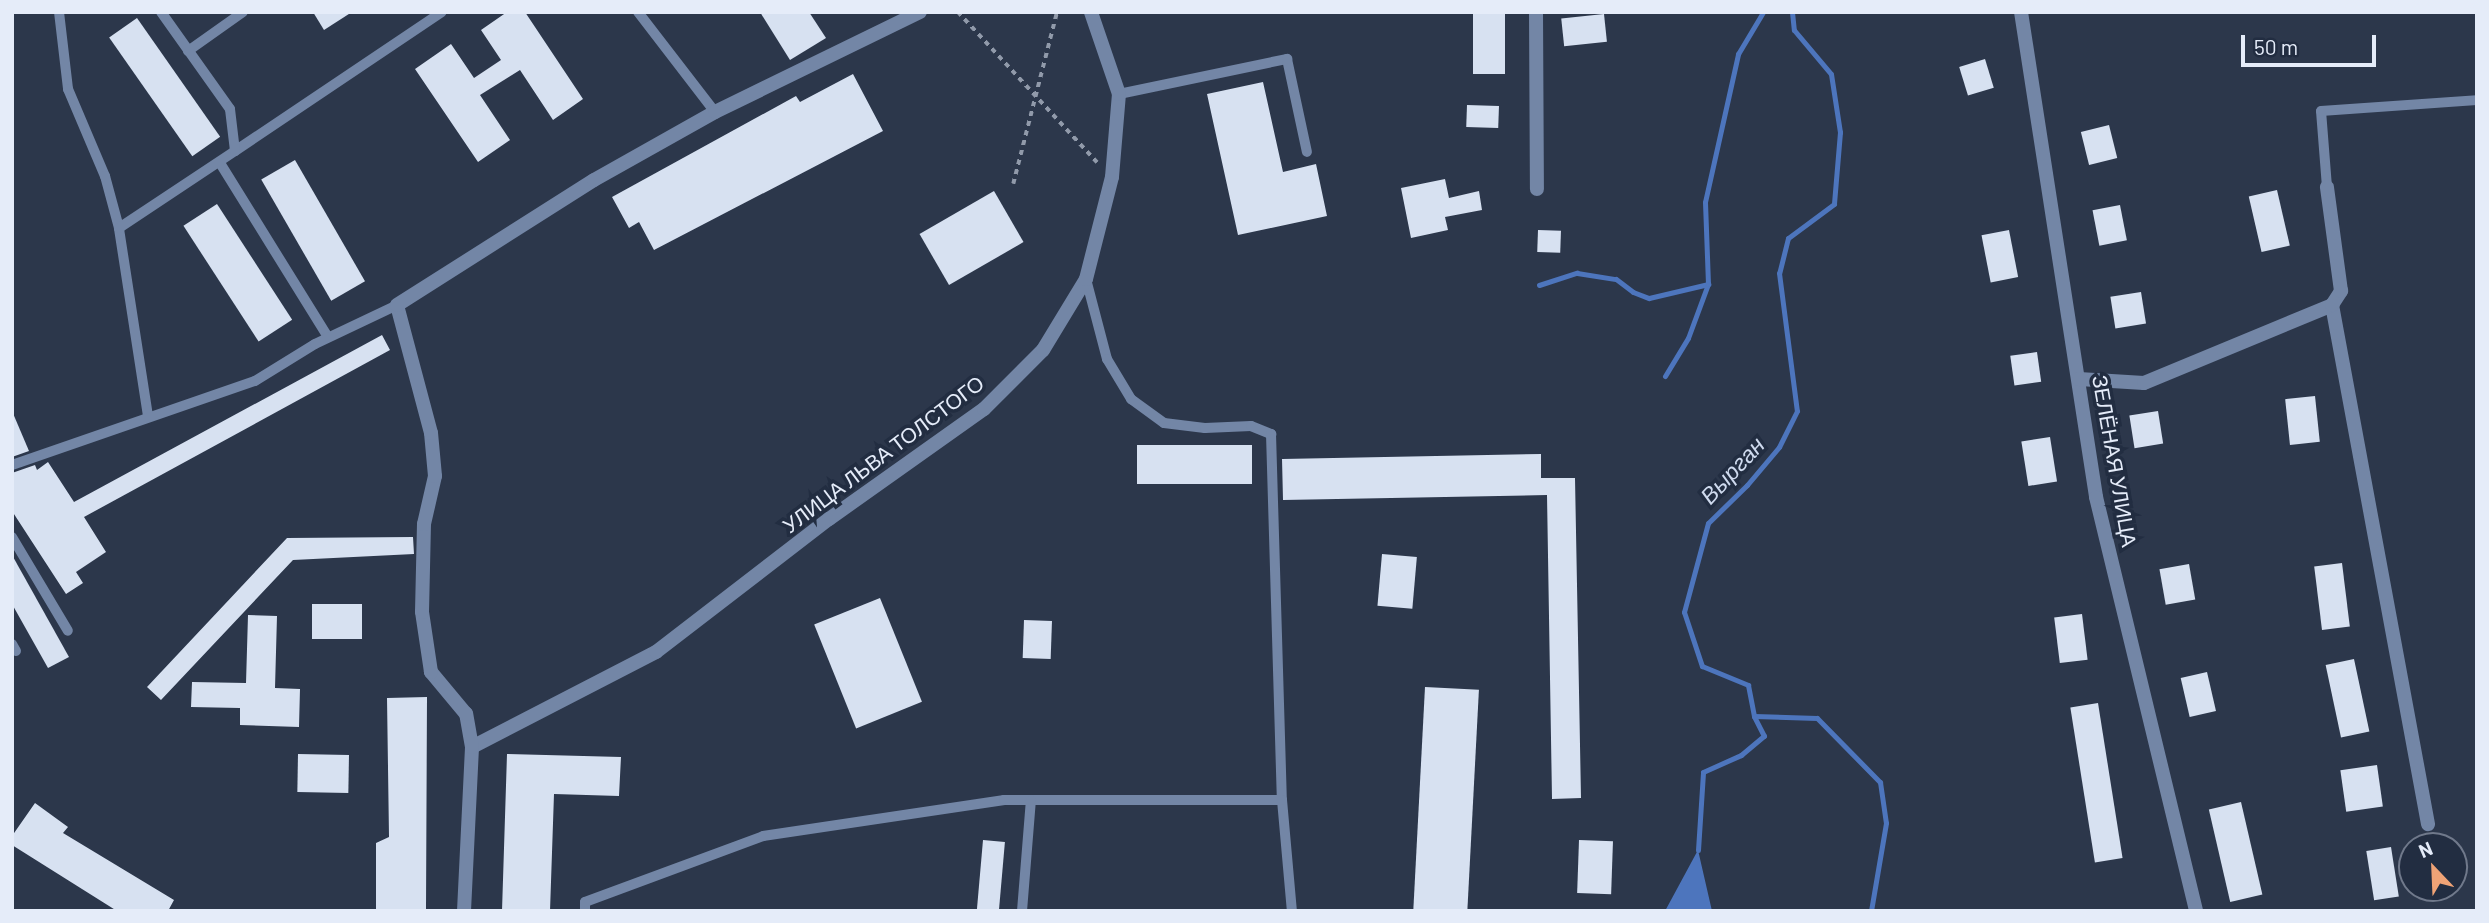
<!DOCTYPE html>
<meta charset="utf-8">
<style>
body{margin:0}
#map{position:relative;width:2489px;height:923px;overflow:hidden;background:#2c374b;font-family:Barlow,sans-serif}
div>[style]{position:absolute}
.water>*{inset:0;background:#4d75bd}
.stream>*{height:5px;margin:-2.5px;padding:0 2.5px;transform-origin:2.5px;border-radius:2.5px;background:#4d75bd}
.building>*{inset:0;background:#d7e1f1;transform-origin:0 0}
.path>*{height:3.5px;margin-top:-1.75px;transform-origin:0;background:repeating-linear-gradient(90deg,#919aaa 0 5px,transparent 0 10px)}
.service>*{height:10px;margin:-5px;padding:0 5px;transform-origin:5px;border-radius:5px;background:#7386a6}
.minor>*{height:14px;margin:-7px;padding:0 7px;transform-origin:7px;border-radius:7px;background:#7386a6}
span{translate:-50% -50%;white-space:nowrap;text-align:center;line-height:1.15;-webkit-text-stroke:7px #222d41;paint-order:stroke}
.street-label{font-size:21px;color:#e5ecf9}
.water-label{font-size:23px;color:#cfdaee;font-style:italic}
.frame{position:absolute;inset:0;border:14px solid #e5ecf9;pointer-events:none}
.north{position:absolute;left:2398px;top:832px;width:70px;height:70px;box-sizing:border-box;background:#222d41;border:2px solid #70798b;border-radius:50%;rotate:337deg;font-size:19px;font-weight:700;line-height:28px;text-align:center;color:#e5ecf9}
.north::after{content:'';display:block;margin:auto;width:24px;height:32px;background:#efa376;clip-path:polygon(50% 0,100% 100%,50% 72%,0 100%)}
.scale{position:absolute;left:2241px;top:35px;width:135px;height:32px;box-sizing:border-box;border:4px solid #e5ecf9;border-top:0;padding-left:9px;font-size:21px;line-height:24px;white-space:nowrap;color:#e5ecf9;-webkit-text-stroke:5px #222d41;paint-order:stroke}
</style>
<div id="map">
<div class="water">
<i style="clip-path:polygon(1698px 850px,1712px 911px,1665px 911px,1671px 900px)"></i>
</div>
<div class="stream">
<i style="left:1792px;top:12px;width:18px;rotate:84deg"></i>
<i style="left:1794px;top:30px;width:57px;rotate:49.9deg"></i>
<i style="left:1831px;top:74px;width:59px;rotate:81.2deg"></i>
<i style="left:1840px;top:132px;width:72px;rotate:94.8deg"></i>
<i style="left:1834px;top:204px;width:57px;rotate:143.5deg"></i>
<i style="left:1788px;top:238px;width:36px;rotate:104deg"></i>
<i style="left:1779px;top:273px;width:139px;rotate:82.6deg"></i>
<i style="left:1797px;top:411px;width:40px;rotate:116.6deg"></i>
<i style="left:1779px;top:447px;width:50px;rotate:130.1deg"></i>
<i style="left:1747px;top:485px;width:54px;rotate:135.7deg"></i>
<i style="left:1708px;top:523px;width:92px;rotate:105.1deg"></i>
<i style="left:1684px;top:612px;width:57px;rotate:71.6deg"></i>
<i style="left:1702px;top:666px;width:50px;rotate:22.4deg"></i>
<i style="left:1748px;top:685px;width:32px;rotate:79deg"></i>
<i style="left:1754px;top:716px;width:63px;rotate:1.8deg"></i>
<i style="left:1817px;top:718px;width:90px;rotate:45.5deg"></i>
<i style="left:1880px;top:782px;width:41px;rotate:81.7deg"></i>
<i style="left:1886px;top:823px;width:89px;rotate:99.7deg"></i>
<i style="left:1539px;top:285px;width:40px;rotate:-18deg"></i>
<i style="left:1577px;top:273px;width:39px;rotate:9deg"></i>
<i style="left:1616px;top:279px;width:21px;rotate:37deg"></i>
<i style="left:1633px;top:292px;width:17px;rotate:21deg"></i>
<i style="left:1649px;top:298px;width:61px;rotate:-13.3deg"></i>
<i style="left:1665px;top:376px;width:44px;rotate:-58.8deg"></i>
<i style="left:1688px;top:338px;width:58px;rotate:-69.7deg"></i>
<i style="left:1708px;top:284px;width:82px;rotate:-92.1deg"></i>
<i style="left:1705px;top:202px;width:152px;rotate:-77.4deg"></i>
<i style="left:1738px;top:54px;width:49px;rotate:-59.2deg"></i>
<i style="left:1698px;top:850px;width:78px;rotate:-86.3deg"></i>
<i style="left:1703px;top:772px;width:42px;rotate:-24.1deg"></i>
<i style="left:1741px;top:755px;width:30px;rotate:-40deg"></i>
<i style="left:1764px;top:736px;width:22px;rotate:-117deg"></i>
</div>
<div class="building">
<i style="clip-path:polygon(313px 12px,352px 12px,324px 30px)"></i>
<i style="clip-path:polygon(507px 12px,525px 12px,583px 99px,553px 120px,520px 70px,480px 95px,510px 140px,478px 162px,415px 69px,451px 44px,474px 78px,501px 60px,481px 30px)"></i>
<i style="clip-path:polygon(760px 12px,809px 12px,826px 38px,790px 60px)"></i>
<i style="left:1473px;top:12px;width:32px;height:62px"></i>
<i style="left:1604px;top:14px;width:28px;height:43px;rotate:84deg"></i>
<i style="left:137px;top:18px;width:145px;height:34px;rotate:55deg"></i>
<i style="left:1985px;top:59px;width:30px;height:27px;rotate:73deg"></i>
<i style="clip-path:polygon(853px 74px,883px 131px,654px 250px,639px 222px,629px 228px,612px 197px,796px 96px,800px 102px)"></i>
<i style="clip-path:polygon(1263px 82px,1283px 172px,1316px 164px,1327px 216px,1238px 235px,1207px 94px)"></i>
<i style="left:1467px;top:105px;width:32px;height:22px;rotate:2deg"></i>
<i style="left:2109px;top:125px;width:34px;height:29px;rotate:76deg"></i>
<i style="left:295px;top:160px;width:140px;height:39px;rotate:60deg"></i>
<i style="clip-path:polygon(1445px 179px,1449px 198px,1479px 191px,1482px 210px,1445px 217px,1448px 230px,1411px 238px,1401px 188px)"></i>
<i style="left:2277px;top:190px;width:57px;height:29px;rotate:77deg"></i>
<i style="left:994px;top:191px;width:59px;height:86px;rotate:60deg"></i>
<i style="left:217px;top:204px;width:138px;height:40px;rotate:57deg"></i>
<i style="left:2120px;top:205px;width:36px;height:28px;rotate:79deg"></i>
<i style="left:1538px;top:230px;width:23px;height:22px;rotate:2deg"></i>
<i style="left:2009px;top:230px;width:48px;height:28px;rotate:79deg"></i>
<i style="left:2141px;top:292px;width:32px;height:31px;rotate:81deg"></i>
<i style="clip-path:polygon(382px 335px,390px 350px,84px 517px,106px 552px,76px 572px,83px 583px,66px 594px,12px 511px,12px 473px,35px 465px,37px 470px,48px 462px,74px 502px)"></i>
<i style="left:2037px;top:352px;width:30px;height:27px;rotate:82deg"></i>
<i style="left:2315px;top:396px;width:46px;height:30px;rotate:84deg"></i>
<i style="clip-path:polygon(12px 411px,29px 451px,12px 457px)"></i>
<i style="left:2158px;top:411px;width:33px;height:29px;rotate:81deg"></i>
<i style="left:2050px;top:437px;width:45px;height:29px;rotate:81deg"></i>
<i style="left:1252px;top:445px;width:39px;height:115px;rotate:90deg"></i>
<i style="clip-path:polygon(1541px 454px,1541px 478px,1575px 478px,1581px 798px,1552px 799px,1547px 495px,1283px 500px,1282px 459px)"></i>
<i style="clip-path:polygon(413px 537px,414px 554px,293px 560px,161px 700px,147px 687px,287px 538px)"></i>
<i style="left:1382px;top:554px;width:35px;height:52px;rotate:5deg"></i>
<i style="clip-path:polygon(12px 555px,69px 657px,48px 668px,12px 604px)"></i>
<i style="left:2342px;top:563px;width:64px;height:28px;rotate:83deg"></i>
<i style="left:2189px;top:564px;width:36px;height:30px;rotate:80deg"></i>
<i style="left:880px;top:598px;width:112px;height:71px;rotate:68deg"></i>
<i style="left:312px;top:604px;width:50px;height:35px"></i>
<i style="left:2082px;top:614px;width:46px;height:28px;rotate:83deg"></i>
<i style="clip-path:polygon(248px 615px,277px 616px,275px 688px,300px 689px,299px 727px,240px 725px,240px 708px,191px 707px,192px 682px,246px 683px)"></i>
<i style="left:1024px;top:620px;width:28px;height:38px;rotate:2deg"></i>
<i style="left:2354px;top:659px;width:74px;height:29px;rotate:78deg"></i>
<i style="left:2207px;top:672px;width:40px;height:27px;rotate:77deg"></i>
<i style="left:1425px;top:687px;width:54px;height:224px;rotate:3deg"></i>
<i style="clip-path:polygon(427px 697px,426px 911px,376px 911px,376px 843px,389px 837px,387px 698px)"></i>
<i style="left:2098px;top:703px;width:157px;height:28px;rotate:81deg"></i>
<i style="left:298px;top:754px;width:51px;height:38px;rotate:1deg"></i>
<i style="clip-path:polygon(507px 754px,621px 757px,619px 796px,554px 794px,550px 911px,502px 911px)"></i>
<i style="left:2377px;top:765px;width:42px;height:37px;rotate:82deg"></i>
<i style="left:2241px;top:802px;width:95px;height:33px;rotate:77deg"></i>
<i style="clip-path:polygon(35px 803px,68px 827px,63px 833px,174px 900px,168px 911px,117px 911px,12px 845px,12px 836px)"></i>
<i style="left:983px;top:840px;width:22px;height:71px;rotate:5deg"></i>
<i style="left:1579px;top:840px;width:34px;height:53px;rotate:2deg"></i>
<i style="left:2391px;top:847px;width:50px;height:25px;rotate:81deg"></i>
</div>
<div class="path">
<i style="left:958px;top:12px;width:205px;rotate:47.2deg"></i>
<i style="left:1013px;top:184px;width:178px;rotate:-75.7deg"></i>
</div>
<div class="service">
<i style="left:59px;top:12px;width:78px;rotate:83.3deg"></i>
<i style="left:68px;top:89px;width:95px;rotate:67deg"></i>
<i style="left:105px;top:176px;width:54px;rotate:74.9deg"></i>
<i style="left:638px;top:12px;width:126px;rotate:52.4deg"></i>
<i style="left:188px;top:51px;width:67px;rotate:-35.3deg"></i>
<i style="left:1119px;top:94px;width:172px;rotate:-11.8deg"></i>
<i style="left:1287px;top:59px;width:95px;rotate:77.9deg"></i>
<i style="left:235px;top:151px;width:249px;rotate:-33.9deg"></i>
<i style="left:220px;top:163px;width:205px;rotate:58.2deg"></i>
<i style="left:2327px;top:187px;width:76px;rotate:-94.5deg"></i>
<i style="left:2321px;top:111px;width:156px;rotate:-4deg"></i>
<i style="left:1086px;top:279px;width:83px;rotate:75.3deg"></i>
<i style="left:1107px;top:359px;width:47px;rotate:59deg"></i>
<i style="left:1131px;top:399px;width:41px;rotate:36deg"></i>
<i style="left:1164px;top:423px;width:41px;rotate:7deg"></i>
<i style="left:1205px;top:428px;width:46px;rotate:-2.5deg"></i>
<i style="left:1251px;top:426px;width:22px;rotate:22deg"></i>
<i style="left:1271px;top:434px;width:366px;rotate:88.3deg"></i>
<i style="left:1282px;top:800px;width:111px;rotate:84.9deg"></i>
<i style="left:148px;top:416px;width:190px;rotate:-98.8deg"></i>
<i style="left:119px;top:228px;width:139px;rotate:-33.6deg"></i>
<i style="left:235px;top:151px;width:42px;rotate:-96.8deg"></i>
<i style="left:230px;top:109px;width:119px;rotate:-125.4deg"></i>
<i style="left:12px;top:465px;width:257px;rotate:-19.1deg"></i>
<i style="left:255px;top:381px;width:70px;rotate:-31.7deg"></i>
<i style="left:315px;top:344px;width:91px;rotate:-25.4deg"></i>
<i style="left:12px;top:537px;width:109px;rotate:59.2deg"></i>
<i style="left:12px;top:644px;width:8px;rotate:60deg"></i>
<i style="left:585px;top:911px;width:9px;rotate:-90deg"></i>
<i style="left:585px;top:902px;width:190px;rotate:-20.3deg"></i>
<i style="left:763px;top:836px;width:244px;rotate:-8.5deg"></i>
<i style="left:1004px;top:800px;width:278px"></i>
<i style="left:1022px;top:911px;width:111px;rotate:-85.4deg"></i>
</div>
<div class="minor">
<i style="left:1536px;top:12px;width:177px;rotate:89.7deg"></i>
<i style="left:2021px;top:12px;width:491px;rotate:81.2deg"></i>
<i style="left:2096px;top:497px;width:426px;rotate:76.4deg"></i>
<i style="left:2332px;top:305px;width:528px;rotate:79.52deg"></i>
<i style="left:2079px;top:379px;width:65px;rotate:3.5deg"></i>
<i style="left:2144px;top:383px;width:204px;rotate:-22.5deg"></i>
<i style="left:2332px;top:305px;width:17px;rotate:-57deg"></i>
<i style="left:2341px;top:291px;width:105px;rotate:-97.7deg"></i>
<i style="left:472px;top:747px;width:207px;rotate:-27.3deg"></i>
<i style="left:656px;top:652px;width:218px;rotate:-37.6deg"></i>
<i style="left:829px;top:519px;width:190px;rotate:-35.4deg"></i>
<i style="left:984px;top:409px;width:83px;rotate:-45deg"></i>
<i style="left:1043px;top:350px;width:83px;rotate:-58.8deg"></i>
<i style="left:1086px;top:279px;width:105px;rotate:-75.7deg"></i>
<i style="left:1112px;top:177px;width:83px;rotate:-85.2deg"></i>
<i style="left:1119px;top:94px;width:87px;rotate:-108.9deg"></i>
<i style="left:464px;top:911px;width:164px;rotate:-87.2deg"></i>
<i style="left:472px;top:747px;width:34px;rotate:-100deg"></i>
<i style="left:466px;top:714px;width:55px;rotate:-129.8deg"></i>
<i style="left:431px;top:672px;width:61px;rotate:-98.5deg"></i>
<i style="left:422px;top:612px;width:88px;rotate:-88.7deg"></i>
<i style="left:424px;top:524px;width:49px;rotate:-77.1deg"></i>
<i style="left:435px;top:476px;width:43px;rotate:-95.3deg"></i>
<i style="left:431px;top:433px;width:132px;rotate:-104.9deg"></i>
<i style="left:397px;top:305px;width:233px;rotate:-32.4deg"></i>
<i style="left:594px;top:180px;width:139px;rotate:-29.3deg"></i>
<i style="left:715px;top:112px;width:228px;rotate:-26deg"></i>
</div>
<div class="street-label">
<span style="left:883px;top:454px;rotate:-37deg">УЛИЦА ЛЬВА ТОЛСТОГО</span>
<span style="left:2115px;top:461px;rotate:80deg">ЗЕЛЁНАЯ УЛИЦА</span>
</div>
<div class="water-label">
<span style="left:1732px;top:470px;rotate:-47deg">Вырган</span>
</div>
<div class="frame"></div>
<div class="north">N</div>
<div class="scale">50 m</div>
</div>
